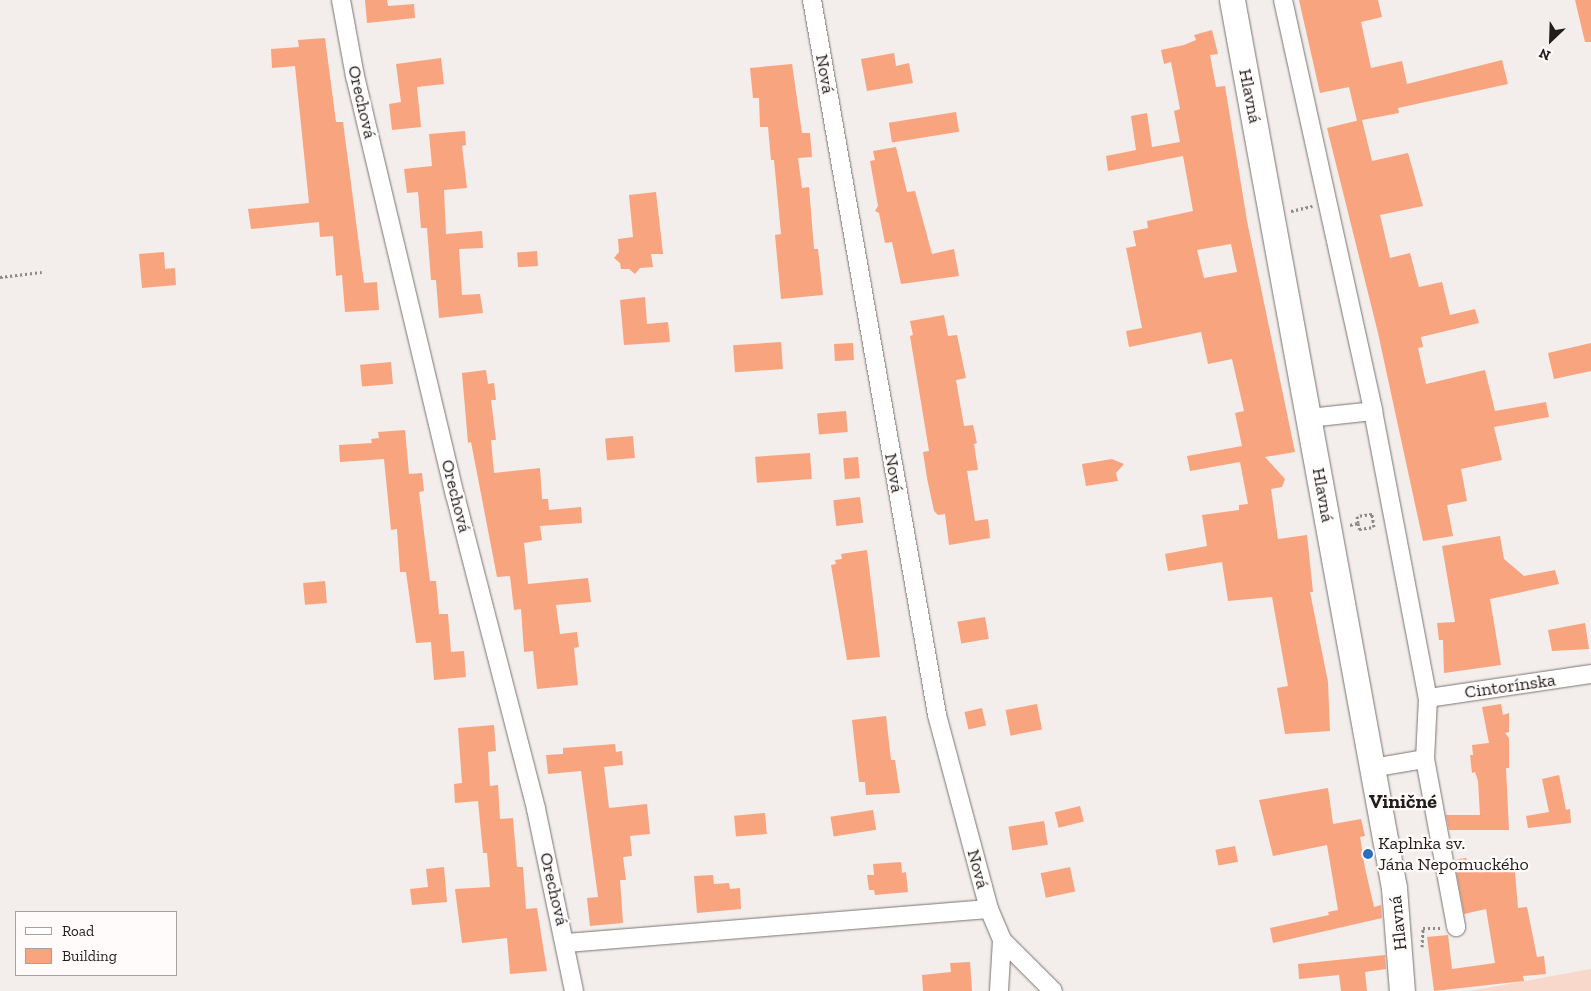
<!DOCTYPE html>
<meta charset="utf-8">
<style>
body{margin:0}
#map{position:relative;width:1591px;height:991px;overflow:hidden;background:#f3edeb;font-family:"Zilla Slab",serif}
div>[style]{position:absolute}
.green>*{inset:0;background:#f7d8ca}
.building>*{inset:0;background:#f7a47f;transform-origin:0 0}
.path>*{height:3px;margin-top:-1.5px;transform-origin:0;background:repeating-linear-gradient(90deg,#8d8988 0 2.5px,transparent 0 5px)}
.roads{filter:drop-shadow(0 0 1px #797472) drop-shadow(0 0 1px #797472)}
.street>*{height:18px;margin:-9px;padding:0 9px;transform-origin:9px;border-radius:9px;background:#fff}
.secondary>*{height:25px;margin:-12.5px;padding:0 12.5px;transform-origin:12.5px;border-radius:12.5px;background:#fff}
.dots>*{width:14px;height:14px;translate:-50% -50%;box-sizing:border-box;border:2px solid #fefbfa;border-radius:50%}
span{translate:-50% -50%;white-space:nowrap;text-align:center;line-height:1.15;-webkit-text-stroke:4.5px #fefbfa;paint-order:stroke}
.street-label{font-size:18px;color:#201e1d}
.poi-label{font-size:18px;color:#201e1d}
.left{translate:0 -50%;text-align:left}
.quarter-label{font-size:20px;color:#201e1d;font-weight:700}
.legend{position:absolute;left:15px;top:911px;width:162px;height:65px;box-sizing:border-box;background:#fefbfa;border:1px solid #a5a3a2;margin:0;padding:6px 9px;list-style:none;font-size:15px;color:#201e1d}
.legend li{display:flex;align-items:center;gap:10px;height:25px}
.legend b{width:25px;border:1px solid #a5a3a2}
.north{position:absolute;left:1526px;top:15px;width:50px;height:50px;-webkit-text-stroke:4px #fefbfa;paint-order:stroke;rotate:204deg;font-size:14px;font-weight:700;line-height:20px;text-align:center;color:#201e1d}
.north::after{content:'';display:block;margin:auto;width:18px;height:22px;background:#201e1d;clip-path:polygon(50% 0,100% 100%,50% 72%,0 100%)}
</style>
<div id="map">
<div class="green">
<i style="clip-path:polygon(1591px 969px,1591px 991px,1470px 991px)"></i>
</div>
<div class="building">
<i style="clip-path:polygon(365px 0,387px 0,388px 6px,414px 4px,415px 18px,367px 23px)"></i>
<i style="clip-path:polygon(1299px 0,1378px 0,1382px 17px,1361px 22px,1371px 68px,1402px 61px,1407px 84px,1502px 60px,1508px 84px,1398px 108px,1399px 113px,1362px 120px,1372px 161px,1408px 153px,1423px 206px,1380px 215px,1390px 258px,1410px 253px,1419px 287px,1442px 282px,1450px 315px,1475px 309px,1479px 323px,1421px 337px,1423px 347px,1418px 348px,1426px 384px,1485px 370px,1495px 411px,1546px 402px,1549px 417px,1494px 427px,1502px 460px,1461px 469px,1467px 501px,1447px 505px,1453px 536px,1423px 541px,1378px 333px,1327px 128px,1360px 120px,1357px 121px,1349px 87px,1320px 93px)"></i>
<i style="clip-path:polygon(1575px 0,1591px 0,1591px 42px,1585px 42px)"></i>
<i style="clip-path:polygon(evenodd,1212px 30px,1218px 54px,1210px 55px,1216px 87px,1225px 86px,1247px 221px,1295px 452px,1265px 457px,1285px 479px,1282px 487px,1271px 489px,1278px 539px,1307px 535px,1313px 592px,1310px 592px,1328px 682px,1330px 731px,1285px 734px,1277px 688px,1288px 686px,1272px 597px,1228px 601px,1222px 562px,1168px 571px,1165px 554px,1207px 546px,1202px 515px,1239px 510px,1239px 505px,1248px 504px,1240px 462px,1190px 471px,1187px 456px,1242px 446px,1235px 413px,1244px 411px,1232px 359px,1208px 364px,1201px 332px,1129px 347px,1126px 331px,1142px 328px,1126px 248px,1136px 246px,1133px 231px,1148px 228px,1147px 221px,1193px 211px,1183px 156px,1108px 171px,1106px 156px,1136px 150px,1131px 116px,1147px 113px,1152px 147px,1180px 142px,1174px 111px,1180px 109px,1171px 62px,1164px 64px,1161px 50px,1184px 45px,1196px 40px,1194px 35px,1212px 30px,1231px 244px,1237px 272px,1204px 278px,1197px 250px,1231px 244px)"></i>
<i style="clip-path:polygon(325px 38px,336px 122px,343px 122px,364px 283px,377px 282px,379px 310px,345px 312px,342px 275px,336px 276px,333px 236px,320px 237px,319px 222px,251px 229px,248px 209px,309px 203px,295px 66px,272px 68px,271px 49px,299px 47px,298px 40px)"></i>
<i style="clip-path:polygon(894px 53px,896px 66px,909px 63px,913px 83px,867px 91px,861px 59px)"></i>
<i style="clip-path:polygon(441px 58px,444px 84px,417px 87px,421px 127px,392px 130px,389px 104px,401px 102px,396px 64px)"></i>
<i style="clip-path:polygon(792px 64px,802px 133px,810px 133px,812px 157px,798px 158px,802px 188px,809px 187px,814px 249px,818px 249px,823px 295px,781px 299px,775px 235px,781px 234px,774px 160px,771px 160px,768px 127px,760px 127px,759px 98px,753px 98px,750px 68px)"></i>
<i style="left:956px;top:112px;width:20px;height:68px;rotate:81deg"></i>
<i style="clip-path:polygon(465px 131px,466px 145px,462px 146px,467px 188px,444px 190px,446px 234px,482px 231px,483px 248px,459px 249px,462px 295px,480px 294px,483px 313px,439px 318px,436px 280px,431px 280px,427px 228px,421px 228px,418px 192px,407px 193px,404px 169px,432px 166px,429px 134px)"></i>
<i style="clip-path:polygon(896px 147px,907px 192px,915px 191px,932px 254px,954px 249px,959px 276px,901px 284px,892px 242px,885px 243px,879px 213px,875px 211px,878px 206px,870px 161px,875px 160px,873px 151px)"></i>
<i style="clip-path:polygon(656px 192px,663px 254px,651px 254px,653px 267px,640px 268px,635px 274px,629px 269px,621px 269px,620px 263px,614px 258px,619px 252px,618px 239px,633px 237px,629px 195px)"></i>
<i style="left:537px;top:251px;width:15px;height:20px;rotate:86deg"></i>
<i style="clip-path:polygon(164px 252px,165px 269px,175px 268px,176px 285px,142px 288px,139px 254px)"></i>
<i style="clip-path:polygon(645px 297px,647px 324px,668px 322px,670px 342px,624px 345px,620px 300px)"></i>
<i style="clip-path:polygon(944px 315px,948px 336px,957px 335px,966px 378px,956px 380px,964px 426px,973px 425px,977px 443px,974px 444px,978px 470px,967px 471px,975px 521px,988px 519px,990px 538px,949px 545px,945px 514px,938px 515px,934px 511px,927px 478px,923px 452px,929px 451px,910px 336px,913px 335px,910px 321px)"></i>
<i style="left:781px;top:342px;width:27px;height:48px;rotate:86deg"></i>
<i style="left:853px;top:343px;width:17px;height:19px;rotate:87deg"></i>
<i style="clip-path:polygon(1591px 343px,1591px 371px,1554px 379px,1548px 353px)"></i>
<i style="left:391px;top:362px;width:22px;height:31px;rotate:85deg"></i>
<i style="clip-path:polygon(486px 370px,488px 384px,494px 383px,496px 400px,491px 400px,496px 440px,491px 440px,494px 473px,540px 468px,542px 499px,548px 499px,549px 510px,581px 507px,582px 523px,540px 526px,542px 540px,524px 543px,528px 584px,588px 578px,591px 602px,556px 605px,560px 634px,577px 632px,579px 647px,574px 648px,578px 685px,537px 689px,533px 651px,524px 652px,521px 609px,514px 610px,510px 576px,497px 577px,471px 442px,468px 443px,462px 373px)"></i>
<i style="left:846px;top:411px;width:21px;height:29px;rotate:85deg"></i>
<i style="clip-path:polygon(405px 430px,409px 474px,422px 473px,424px 491px,419px 492px,430px 581px,436px 581px,439px 614px,448px 614px,451px 652px,464px 651px,466px 677px,434px 680px,431px 642px,416px 643px,406px 572px,400px 572px,397px 529px,391px 530px,384px 459px,340px 462px,339px 445px,372px 443px,371px 439px,379px 438px,378px 432px)"></i>
<i style="left:633px;top:436px;width:22px;height:28px;rotate:85deg"></i>
<i style="left:810px;top:453px;width:26px;height:55px;rotate:86deg"></i>
<i style="left:858px;top:457px;width:21px;height:15px;rotate:85deg"></i>
<i style="clip-path:polygon(1112px 459px,1124px 464px,1116px 473px,1118px 481px,1086px 486px,1082px 464px)"></i>
<i style="left:860px;top:497px;width:26px;height:27px;rotate:83deg"></i>
<i style="clip-path:polygon(1500px 536px,1504px 559px,1524px 576px,1555px 570px,1559px 584px,1490px 599px,1501px 665px,1444px 673px,1443px 640px,1439px 640px,1437px 623px,1455px 622px,1442px 546px)"></i>
<i style="clip-path:polygon(867px 550px,880px 657px,847px 660px,831px 565px,836px 564px,835px 560px,842px 559px,841px 554px)"></i>
<i style="left:325px;top:581px;width:22px;height:22px;rotate:85deg"></i>
<i style="left:985px;top:617px;width:22px;height:28px;rotate:80deg"></i>
<i style="clip-path:polygon(1585px 623px,1589px 649px,1552px 651px,1548px 630px)"></i>
<i style="left:1037px;top:704px;width:26px;height:32px;rotate:79deg"></i>
<i style="clip-path:polygon(1501px 704px,1503px 715px,1509px 713px,1509px 732px,1505px 733px,1509px 738px,1509px 768px,1506px 768px,1509px 830px,1449px 830px,1446px 815px,1480px 815px,1478px 781px,1475px 772px,1472px 773px,1470px 755px,1473px 755px,1472px 745px,1489px 743px,1482px 707px)"></i>
<i style="left:982px;top:708px;width:18px;height:18px;rotate:77deg"></i>
<i style="clip-path:polygon(886px 716px,891px 760px,895px 760px,900px 793px,866px 795px,865px 782px,859px 782px,852px 720px)"></i>
<i style="clip-path:polygon(494px 725px,496px 751px,488px 752px,490px 786px,498px 785px,500px 819px,513px 818px,517px 867px,523px 867px,526px 909px,537px 908px,547px 971px,510px 974px,507px 938px,462px 943px,455px 889px,490px 887px,487px 853px,483px 853px,478px 801px,455px 803px,454px 784px,462px 783px,458px 728px)"></i>
<i style="clip-path:polygon(615px 744px,616px 752px,622px 751px,623px 765px,604px 767px,609px 808px,647px 804px,650px 834px,630px 836px,632px 856px,623px 857px,626px 880px,620px 880px,623px 923px,590px 926px,587px 898px,598px 897px,581px 771px,548px 774px,546px 755px,563px 754px,563px 748px)"></i>
<i style="clip-path:polygon(1559px 775px,1566px 810px,1570px 809px,1571px 823px,1528px 828px,1526px 816px,1549px 812px,1542px 779px)"></i>
<i style="clip-path:polygon(1328px 788px,1333px 824px,1361px 819px,1365px 836px,1360px 837px,1365px 868px,1374px 907px,1381px 905px,1382px 918px,1273px 943px,1270px 928px,1329px 915px,1328px 912px,1338px 910px,1327px 845px,1273px 856px,1259px 800px)"></i>
<i style="left:1080px;top:806px;width:16px;height:26px;rotate:76deg"></i>
<i style="left:873px;top:810px;width:20px;height:43px;rotate:81deg"></i>
<i style="left:765px;top:813px;width:21px;height:31px;rotate:85deg"></i>
<i style="left:1044px;top:821px;width:24px;height:36px;rotate:81deg"></i>
<i style="left:1235px;top:846px;width:16px;height:20px;rotate:79deg"></i>
<i style="clip-path:polygon(1466px 858px,1468px 864px,1514px 861px,1518px 908px,1527px 907px,1537px 957px,1544px 956px,1546px 974px,1523px 976px,1524px 981px,1434px 991px,1427px 937px,1448px 935px,1452px 969px,1495px 963px,1486px 909px,1464px 914px,1454px 860px)"></i>
<i style="clip-path:polygon(901px 862px,902px 873px,906px 872px,908px 892px,875px 895px,874px 890px,869px 890px,867px 875px,874px 875px,873px 864px)"></i>
<i style="clip-path:polygon(444px 867px,447px 902px,412px 905px,410px 889px,428px 887px,426px 869px)"></i>
<i style="left:1070px;top:867px;width:25px;height:30px;rotate:78deg"></i>
<i style="clip-path:polygon(713px 875px,714px 884px,729px 883px,730px 889px,740px 888px,741px 909px,697px 913px,694px 876px)"></i>
<i style="clip-path:polygon(1385px 955px,1386px 969px,1365px 972px,1367px 991px,1341px 991px,1339px 975px,1299px 979px,1298px 964px)"></i>
<i style="clip-path:polygon(970px 962px,972px 991px,923px 991px,922px 975px,951px 972px,950px 963px)"></i>
</div>
<div class="path">
<i style="left:1291px;top:211px;width:22px;rotate:-13deg"></i>
<i style="left:0;top:277px;width:42px;rotate:-6.8deg"></i>
<i style="left:1350px;top:525px;width:8px;rotate:-14deg"></i>
<i style="left:1358px;top:523px;width:6px;rotate:81deg"></i>
<i style="left:1359px;top:529px;width:15px;rotate:-8deg"></i>
<i style="left:1374px;top:527px;width:13px;rotate:-99deg"></i>
<i style="left:1372px;top:514px;width:15px;rotate:172deg"></i>
<i style="left:1357px;top:516px;width:7px;rotate:82deg"></i>
<i style="left:1422px;top:947px;width:19px;rotate:-87deg"></i>
<i style="left:1423px;top:928px;width:17px"></i>
</div>
<div class="roads">
<div class="street">
<i style="left:341px;top:0;width:77px;rotate:79.6deg"></i>
<i style="left:355px;top:76px;width:431px;rotate:76.6deg"></i>
<i style="left:455px;top:495px;width:324px;rotate:75.5deg"></i>
<i style="left:536px;top:809px;width:186px;rotate:78.2deg"></i>
<i style="left:812px;top:0;width:726px;rotate:80.08deg"></i>
<i style="left:937px;top:715px;width:201px;rotate:75deg"></i>
<i style="left:989px;top:909px;width:34px;rotate:67deg"></i>
<i style="left:1002px;top:940px;width:51px;rotate:93.4deg"></i>
<i style="left:1283px;top:0;width:421px;rotate:77.6deg"></i>
<i style="left:1373px;top:411px;width:292px;rotate:79.2deg"></i>
<i style="left:1428px;top:698px;width:61px;rotate:92.8deg"></i>
<i style="left:1425px;top:759px;width:171px;rotate:79.5deg"></i>
<i style="left:1309px;top:418px;width:64px;rotate:-6.2deg"></i>
<i style="left:1428px;top:698px;width:165px;rotate:-8.4deg"></i>
<i style="left:1372px;top:768px;width:54px;rotate:-9.6deg"></i>
<i style="left:1002px;top:940px;width:72px;rotate:45deg"></i>
<i style="left:566px;top:943px;width:424px;rotate:-4.6deg"></i>
</div>
<div class="secondary">
<i style="left:1232px;top:0;width:903px;rotate:79.66deg"></i>
<i style="left:1394px;top:888px;width:103px;rotate:85.6deg"></i>
</div>
</div>
<div class="dots">
<i style="left:1368px;top:854px;background:#2b6fc0"></i>
</div>
<div class="street-label">
<span style="left:825px;top:74px;rotate:80deg">Nová</span>
<span style="left:1250px;top:96px;rotate:79deg">Hlavná</span>
<span style="left:362px;top:102px;rotate:77deg">Orechová</span>
<span style="left:894px;top:473px;rotate:80deg">Nová</span>
<span style="left:1323px;top:495px;rotate:80deg">Hlavná</span>
<span style="left:456px;top:496px;rotate:76deg">Orechová</span>
<span style="left:1510px;top:686px;rotate:-8deg">Cintorínska</span>
<span style="left:978px;top:869px;rotate:75deg">Nová</span>
<span style="left:554px;top:889px;rotate:77deg">Orechová</span>
<span style="left:1398px;top:923px;rotate:-96deg">Hlavná</span>
</div>
<div class="poi-label">
<span class="left" style="left:1378px;top:854px">Kaplnka sv.<br>Jána Nepomuckého</span>
</div>
<div class="quarter-label">
<span style="left:1403px;top:801px">Viničné</span>
</div>
<ul class="legend">
<li><b style="height:6px;background:#fff"></b>Road</li>
<li><b style="height:14px;background:#f7a47f"></b>Building</li>
</ul>
<div class="north">N</div>
</div>
